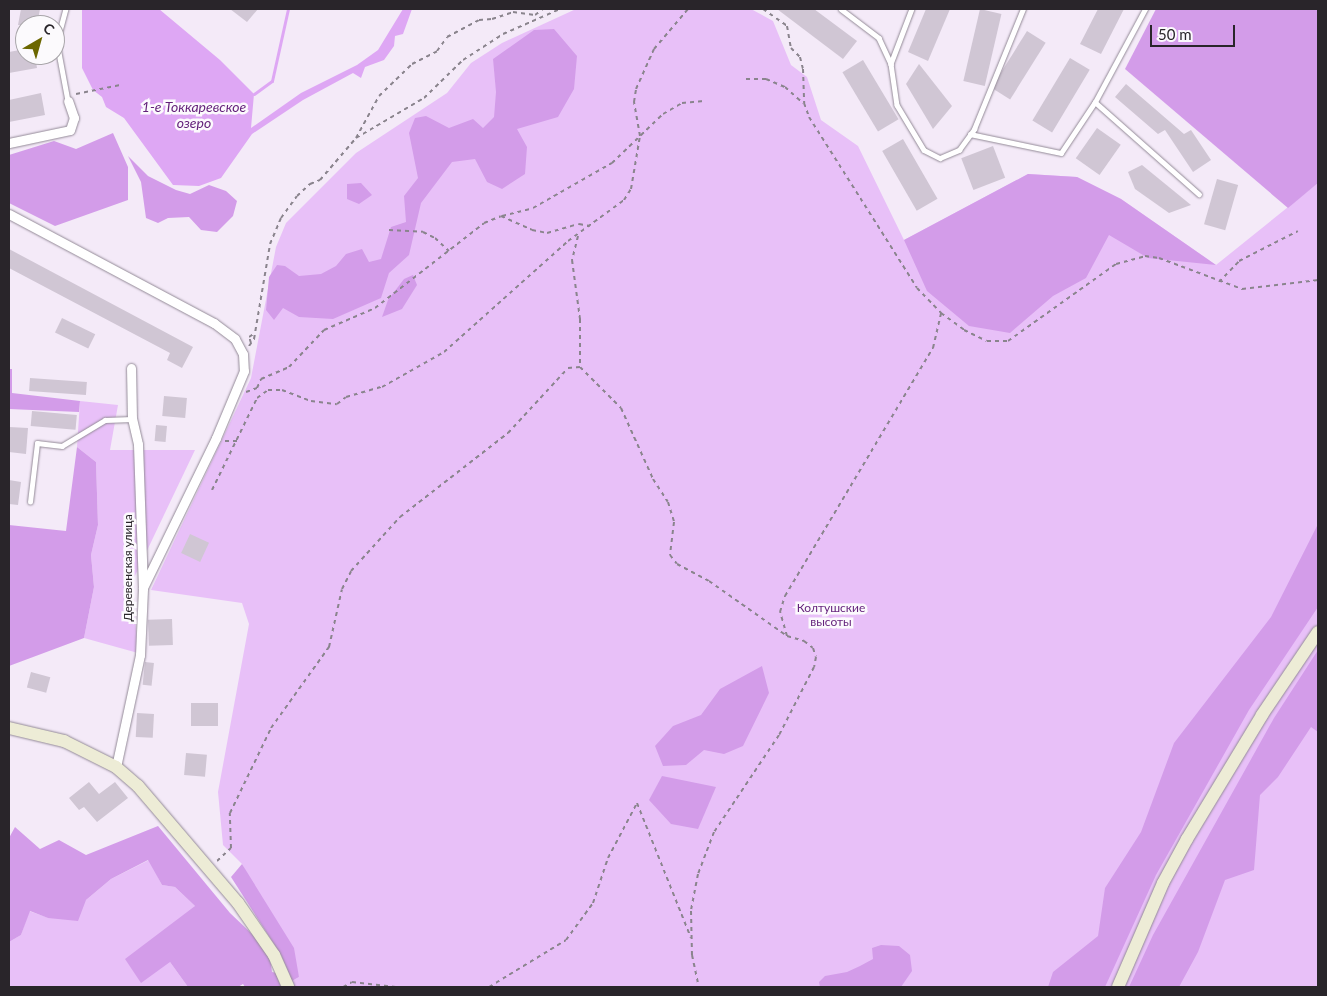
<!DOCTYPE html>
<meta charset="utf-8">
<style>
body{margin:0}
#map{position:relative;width:1327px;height:996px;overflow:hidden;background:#f4eaf8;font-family:Lato,sans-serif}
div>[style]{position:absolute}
.green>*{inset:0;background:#e8c0f8}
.forest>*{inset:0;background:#d39ce9}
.water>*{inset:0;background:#dea7f4}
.stream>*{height:3px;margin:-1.5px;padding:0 1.5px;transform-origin:1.5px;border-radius:1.5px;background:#dea7f4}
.building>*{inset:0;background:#d0c6d4;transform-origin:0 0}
.path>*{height:2px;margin-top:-1px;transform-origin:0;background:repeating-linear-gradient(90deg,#8a848d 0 4px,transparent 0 8px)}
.roads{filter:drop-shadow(0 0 1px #938a97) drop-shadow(0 0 1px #938a97)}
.lane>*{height:4.5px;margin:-2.25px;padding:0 2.25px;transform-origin:2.25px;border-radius:2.25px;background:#fff}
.street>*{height:9px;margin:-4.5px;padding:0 4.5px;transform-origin:4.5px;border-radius:4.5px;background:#fff}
.secondary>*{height:12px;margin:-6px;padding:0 6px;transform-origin:6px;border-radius:6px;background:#edecd6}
span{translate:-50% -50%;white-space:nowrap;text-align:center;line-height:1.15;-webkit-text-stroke:5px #fcfafd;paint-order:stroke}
.street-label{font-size:12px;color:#29252a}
.park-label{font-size:12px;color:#66247d}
.water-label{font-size:14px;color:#621f79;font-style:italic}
.frame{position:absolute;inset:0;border:10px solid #29252a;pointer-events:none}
.north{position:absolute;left:15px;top:15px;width:50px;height:50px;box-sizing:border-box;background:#fcfafd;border:1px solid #a8a5a9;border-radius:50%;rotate:38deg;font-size:14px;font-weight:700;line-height:20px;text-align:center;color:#29252a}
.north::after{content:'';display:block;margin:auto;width:18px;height:22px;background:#6c6700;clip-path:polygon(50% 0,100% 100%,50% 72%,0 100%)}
.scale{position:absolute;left:1150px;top:25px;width:85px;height:22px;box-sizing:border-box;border:2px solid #29252a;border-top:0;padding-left:6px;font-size:15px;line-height:18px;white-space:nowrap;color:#29252a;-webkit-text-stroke:4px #fcfafd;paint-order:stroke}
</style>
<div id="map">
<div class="green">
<i style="clip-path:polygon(576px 9px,751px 9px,773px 21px,791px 65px,807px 77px,821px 120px,858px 146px,904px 240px,1028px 174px,1077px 177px,1121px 199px,1216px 265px,1318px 183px,1318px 987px,295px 987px,292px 981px,299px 977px,242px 864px,223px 845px,218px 792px,249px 624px,242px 603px,151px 590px,251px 378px,276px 247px,286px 223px,356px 153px,447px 93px,471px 63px,502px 43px)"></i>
<i style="clip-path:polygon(80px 401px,118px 405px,110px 450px,195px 450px,132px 582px,138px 653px,84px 638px,94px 587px,91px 555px,98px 525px,96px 462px,77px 447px)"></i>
<i style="clip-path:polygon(149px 860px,162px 885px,175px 887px,195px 906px,170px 962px,188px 987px,9px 987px,9px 942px,21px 935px,29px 911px,49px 918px,86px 900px,111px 879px)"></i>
</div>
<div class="forest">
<i style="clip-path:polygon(1156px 9px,1318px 9px,1318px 183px,1288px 208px,1125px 69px)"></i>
<i style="clip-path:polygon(554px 29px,577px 56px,574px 89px,558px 117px,517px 129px,527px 147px,525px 174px,502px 189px,487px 182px,475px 159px,452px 162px,421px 203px,409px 255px,389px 273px,381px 298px,333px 319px,299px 317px,283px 308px,274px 320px,266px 310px,269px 277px,277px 265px,285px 266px,299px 276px,321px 274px,336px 266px,346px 254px,362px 249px,369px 262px,381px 259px,391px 227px,406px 222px,404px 196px,418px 178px,409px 133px,415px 118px,426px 116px,449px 128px,473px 119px,483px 128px,494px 117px,496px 92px,493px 59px,534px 30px)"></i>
<i style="clip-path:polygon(113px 133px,128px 167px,128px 200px,55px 226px,9px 203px,9px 155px,54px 141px,76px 149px)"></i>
<i style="clip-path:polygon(128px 156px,148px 176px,176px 190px,190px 194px,209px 185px,226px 191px,237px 201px,233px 216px,217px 232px,201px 230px,189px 217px,168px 218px,158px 223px,146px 218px,141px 182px)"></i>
<i style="clip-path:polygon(1028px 174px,1077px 177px,1121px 199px,1216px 265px,1148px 258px,1109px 235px,1086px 278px,1053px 296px,1010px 333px,969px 326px,927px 291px,904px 240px)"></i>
<i style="clip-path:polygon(361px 183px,372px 195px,359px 204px,347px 199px,347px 184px)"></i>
<i style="clip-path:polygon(413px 275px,417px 285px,402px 309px,382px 317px,388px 300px,404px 279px)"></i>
<i style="clip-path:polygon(9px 369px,12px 369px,12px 393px,80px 401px,79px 412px,9px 409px)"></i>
<i style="clip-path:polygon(77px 447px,96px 462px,98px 525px,91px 555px,94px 587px,84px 638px,9px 666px,9px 525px,66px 531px)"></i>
<i style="clip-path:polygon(1318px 524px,1318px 607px,1249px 710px,1156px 875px,1105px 987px,1048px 987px,1053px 972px,1098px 936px,1105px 888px,1141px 832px,1174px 743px,1271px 617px)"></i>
<i style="clip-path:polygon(1318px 650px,1318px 732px,1311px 727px,1278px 777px,1260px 795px,1254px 870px,1225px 880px,1198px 952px,1179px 987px,1129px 987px,1153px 935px,1274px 718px)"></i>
<i style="clip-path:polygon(762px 666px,769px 693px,743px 746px,724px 754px,704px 750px,686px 765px,663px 766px,655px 746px,673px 726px,701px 715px,720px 689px)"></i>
<i style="clip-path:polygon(662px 776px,716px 787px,698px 829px,671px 824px,649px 800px)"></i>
<i style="clip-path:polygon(158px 826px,230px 913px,269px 950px,272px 972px,290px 976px,281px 955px,231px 877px,242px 864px,294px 948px,299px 977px,292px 981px,277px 976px,281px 987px,245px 987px,243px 984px,238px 987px,188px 987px,170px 962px,141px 983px,125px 959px,195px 906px,175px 887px,162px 885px,148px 860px,111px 879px,86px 900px,78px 921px,48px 918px,30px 911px,21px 935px,9px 942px,9px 838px,15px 827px,40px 849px,59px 840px,86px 855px)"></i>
<i style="clip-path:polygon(881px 945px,899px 946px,910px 955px,912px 971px,901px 987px,820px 987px,819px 982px,825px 976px,847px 972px,860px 966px,873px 959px,872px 948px)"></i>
</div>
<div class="water">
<i style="clip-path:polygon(82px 9px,159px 9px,220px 60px,254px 94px,251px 128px,301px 93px,357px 65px,378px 50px,403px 9px,412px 9px,403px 34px,395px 36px,394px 46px,384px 60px,365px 67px,361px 78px,353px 73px,303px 100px,252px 134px,221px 178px,199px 186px,173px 185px,124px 118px,106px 107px,102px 97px,93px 90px,82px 68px)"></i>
</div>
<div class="stream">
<i style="left:254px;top:94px;width:22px;rotate:-36deg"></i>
<i style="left:272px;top:81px;width:74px;rotate:-77.5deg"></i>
</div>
<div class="building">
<i style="clip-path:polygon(21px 9px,40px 9px,37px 25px,18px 25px)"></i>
<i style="clip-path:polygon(230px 9px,258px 9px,247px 22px)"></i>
<i style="clip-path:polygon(777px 9px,814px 9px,857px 41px,843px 59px)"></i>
<i style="clip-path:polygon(926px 9px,950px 9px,928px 61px,908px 52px)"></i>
<i style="left:980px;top:9px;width:22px;height:74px;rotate:13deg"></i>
<i style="clip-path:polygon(1098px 9px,1124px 9px,1101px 54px,1080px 44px)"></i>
<i style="left:1027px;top:31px;width:22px;height:67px;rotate:32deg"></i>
<i style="clip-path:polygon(25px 49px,25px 55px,35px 55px,37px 68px,9px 73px,9px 52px)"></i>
<i style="left:1070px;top:58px;width:23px;height:73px;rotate:31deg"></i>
<i style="left:863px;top:60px;width:69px;height:24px;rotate:59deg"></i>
<i style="clip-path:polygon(919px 64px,952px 106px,933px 129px,906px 84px)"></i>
<i style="clip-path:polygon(1126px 84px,1184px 134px,1191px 130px,1211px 160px,1193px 172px,1165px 130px,1158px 134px,1115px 97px)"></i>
<i style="clip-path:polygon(41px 93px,45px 115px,9px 122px,9px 100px)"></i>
<i style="left:1097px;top:128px;width:29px;height:37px;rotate:35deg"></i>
<i style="left:903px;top:139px;width:69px;height:24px;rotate:60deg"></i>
<i style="left:993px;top:146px;width:34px;height:34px;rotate:69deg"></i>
<i style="clip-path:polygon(1142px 165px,1191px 205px,1169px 213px,1135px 189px,1128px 172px)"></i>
<i style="left:1217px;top:179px;width:22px;height:47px;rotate:16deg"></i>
<i style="clip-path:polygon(9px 249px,193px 347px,182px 368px,167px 360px,170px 353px,9px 268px)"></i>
<i style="left:62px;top:318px;width:37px;height:16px;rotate:26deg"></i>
<i style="left:30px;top:378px;width:57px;height:13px;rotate:4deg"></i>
<i style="left:164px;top:396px;width:23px;height:20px;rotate:5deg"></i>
<i style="left:32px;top:411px;width:45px;height:15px;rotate:5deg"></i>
<i style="left:156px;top:425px;width:11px;height:16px;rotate:5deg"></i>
<i style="clip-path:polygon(9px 427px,28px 428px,26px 454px,9px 452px)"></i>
<i style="clip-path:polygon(9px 480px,21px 482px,18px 505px,9px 504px)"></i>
<i style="left:190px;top:534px;width:21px;height:21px;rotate:25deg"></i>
<i style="left:172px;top:619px;width:26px;height:24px;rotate:88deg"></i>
<i style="left:145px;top:662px;width:9px;height:23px;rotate:6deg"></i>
<i style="left:31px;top:672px;width:20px;height:16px;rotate:15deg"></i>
<i style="left:191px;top:703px;width:27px;height:23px"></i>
<i style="left:137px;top:713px;width:17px;height:24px;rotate:3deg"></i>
<i style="left:186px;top:753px;width:21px;height:22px;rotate:5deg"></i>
<i style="clip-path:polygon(89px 782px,99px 794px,115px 782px,128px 798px,97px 822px,84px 807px,79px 810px,69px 798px)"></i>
</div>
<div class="path">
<i style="left:763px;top:9px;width:29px;rotate:35deg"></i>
<i style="left:787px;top:26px;width:22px;rotate:80deg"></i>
<i style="left:791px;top:48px;width:13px;rotate:45deg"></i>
<i style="left:800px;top:57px;width:12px;rotate:76deg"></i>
<i style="left:803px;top:69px;width:34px;rotate:88deg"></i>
<i style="left:804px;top:103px;width:15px;rotate:70deg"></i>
<i style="left:809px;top:117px;width:202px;rotate:57.7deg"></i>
<i style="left:917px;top:288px;width:35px;rotate:46deg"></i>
<i style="left:941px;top:313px;width:29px;rotate:36deg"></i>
<i style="left:964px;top:330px;width:25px;rotate:26deg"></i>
<i style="left:987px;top:341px;width:21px"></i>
<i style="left:1008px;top:341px;width:133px;rotate:-35.5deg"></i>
<i style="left:1116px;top:264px;width:30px;rotate:-15deg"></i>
<i style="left:1145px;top:256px;width:14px;rotate:8deg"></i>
<i style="left:1159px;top:258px;width:89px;rotate:20.5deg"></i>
<i style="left:1242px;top:289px;width:77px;rotate:-6.8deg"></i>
<i style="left:746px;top:79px;width:20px"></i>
<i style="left:766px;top:79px;width:21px;rotate:23deg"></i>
<i style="left:785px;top:87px;width:24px;rotate:42deg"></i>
<i style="left:76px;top:94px;width:45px;rotate:-11.6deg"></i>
<i style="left:356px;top:138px;width:48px;rotate:-61.3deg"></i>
<i style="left:379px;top:96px;width:46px;rotate:-44.1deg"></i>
<i style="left:412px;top:64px;width:28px;rotate:-27deg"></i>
<i style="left:437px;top:51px;width:17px;rotate:-54deg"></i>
<i style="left:447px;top:37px;width:36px;rotate:-28deg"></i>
<i style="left:479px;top:20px;width:13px;rotate:-4deg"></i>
<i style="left:492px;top:19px;width:22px;rotate:-18deg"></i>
<i style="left:513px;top:12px;width:22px;rotate:8deg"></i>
<i style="left:535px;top:15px;width:10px;rotate:-37deg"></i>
<i style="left:502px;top:216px;width:32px;rotate:-14deg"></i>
<i style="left:533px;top:208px;width:91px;rotate:-29.7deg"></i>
<i style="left:612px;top:163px;width:71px;rotate:-43.9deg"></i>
<i style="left:663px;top:114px;width:22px;rotate:-30deg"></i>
<i style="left:682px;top:103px;width:22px;rotate:-5deg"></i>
<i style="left:389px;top:230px;width:34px;rotate:3deg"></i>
<i style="left:423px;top:232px;width:13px;rotate:27deg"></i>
<i style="left:435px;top:238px;width:19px;rotate:43deg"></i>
<i style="left:578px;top:236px;width:25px;rotate:104deg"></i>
<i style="left:572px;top:260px;width:60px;rotate:82.3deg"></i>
<i style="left:580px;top:319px;width:48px;rotate:90deg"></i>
<i style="left:580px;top:367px;width:58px;rotate:45deg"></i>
<i style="left:621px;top:408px;width:78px;rotate:65.7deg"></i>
<i style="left:653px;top:479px;width:27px;rotate:57deg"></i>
<i style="left:668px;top:502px;width:21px;rotate:73deg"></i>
<i style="left:674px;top:522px;width:33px;rotate:97deg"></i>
<i style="left:670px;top:555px;width:11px;rotate:52deg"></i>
<i style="left:677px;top:564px;width:36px;rotate:28deg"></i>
<i style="left:709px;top:581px;width:95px;rotate:35.2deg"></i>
<i style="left:787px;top:636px;width:18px;rotate:16deg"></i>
<i style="left:804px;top:641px;width:11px;rotate:38deg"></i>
<i style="left:813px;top:648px;width:9px;rotate:72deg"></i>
<i style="left:816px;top:657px;width:10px;rotate:101deg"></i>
<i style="left:814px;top:667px;width:76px;rotate:117.2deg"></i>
<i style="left:779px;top:735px;width:117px;rotate:123.8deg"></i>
<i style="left:714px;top:832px;width:45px;rotate:110.9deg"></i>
<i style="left:698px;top:874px;width:38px;rotate:101deg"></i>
<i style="left:691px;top:911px;width:44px;rotate:88.7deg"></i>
<i style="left:692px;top:955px;width:33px;rotate:78deg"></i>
<i style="left:1219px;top:282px;width:29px;rotate:-46deg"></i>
<i style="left:1239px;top:261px;width:66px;rotate:-27deg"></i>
<i style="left:251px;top:343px;width:6px;rotate:-108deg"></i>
<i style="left:249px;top:337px;width:7px;rotate:-34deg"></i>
<i style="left:249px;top:346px;width:9px;rotate:-54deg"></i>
<i style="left:254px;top:339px;width:96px;rotate:-80.4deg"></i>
<i style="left:270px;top:244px;width:28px;rotate:-67deg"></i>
<i style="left:281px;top:218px;width:27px;rotate:-54deg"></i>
<i style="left:297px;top:196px;width:18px;rotate:-43deg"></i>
<i style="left:310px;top:184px;width:11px;rotate:-22deg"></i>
<i style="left:320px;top:180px;width:55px;rotate:-49.4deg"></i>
<i style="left:356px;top:138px;width:79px;rotate:-30.5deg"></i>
<i style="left:424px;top:98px;width:54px;rotate:-44.3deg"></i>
<i style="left:463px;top:60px;width:48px;rotate:-33deg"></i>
<i style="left:503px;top:34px;width:62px;rotate:-23.7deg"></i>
<i style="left:246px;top:392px;width:12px;rotate:-20deg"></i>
<i style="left:257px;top:388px;width:10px;rotate:-66deg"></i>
<i style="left:261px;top:379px;width:30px;rotate:-23deg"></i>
<i style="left:289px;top:367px;width:51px;rotate:-46.6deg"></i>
<i style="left:324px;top:330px;width:56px;rotate:-23.3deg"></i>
<i style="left:375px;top:308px;width:138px;rotate:-37.9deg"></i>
<i style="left:484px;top:223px;width:18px;rotate:-22deg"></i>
<i style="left:501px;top:216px;width:34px;rotate:24deg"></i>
<i style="left:532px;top:230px;width:15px;rotate:11deg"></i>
<i style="left:547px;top:233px;width:33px;rotate:-16deg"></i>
<i style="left:579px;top:224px;width:11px;rotate:10deg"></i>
<i style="left:225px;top:441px;width:13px"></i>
<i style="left:212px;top:490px;width:102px;rotate:-63.9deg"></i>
<i style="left:257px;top:398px;width:14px;rotate:-36deg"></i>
<i style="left:268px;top:390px;width:14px"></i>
<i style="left:282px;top:390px;width:31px;rotate:21deg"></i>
<i style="left:311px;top:401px;width:26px;rotate:7deg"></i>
<i style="left:337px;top:404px;width:11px;rotate:-38deg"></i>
<i style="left:346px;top:397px;width:37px;rotate:-16deg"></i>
<i style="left:382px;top:387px;width:71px;rotate:-29.4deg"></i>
<i style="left:444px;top:352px;width:166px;rotate:-41.8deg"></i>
<i style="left:568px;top:241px;width:69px;rotate:-36.2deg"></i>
<i style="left:624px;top:200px;width:13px;rotate:-58deg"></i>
<i style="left:631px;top:189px;width:54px;rotate:-80.4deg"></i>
<i style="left:640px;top:136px;width:35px;rotate:-100deg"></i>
<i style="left:634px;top:102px;width:13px;rotate:-81deg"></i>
<i style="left:636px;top:89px;width:44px;rotate:-65.8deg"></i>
<i style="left:654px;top:49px;width:52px;rotate:-49.6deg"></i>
<i style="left:787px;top:636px;width:25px;rotate:-106deg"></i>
<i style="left:780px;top:612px;width:17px;rotate:-73deg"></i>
<i style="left:785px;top:596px;width:289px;rotate:-59.2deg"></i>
<i style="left:933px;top:348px;width:36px;rotate:-77deg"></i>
<i style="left:217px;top:861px;width:19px;rotate:-43deg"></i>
<i style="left:231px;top:848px;width:35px;rotate:-92deg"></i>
<i style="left:230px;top:813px;width:94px;rotate:-64.2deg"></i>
<i style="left:271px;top:728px;width:100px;rotate:-54.4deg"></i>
<i style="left:329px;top:647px;width:59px;rotate:-77.4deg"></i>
<i style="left:342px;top:589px;width:20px;rotate:-63deg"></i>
<i style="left:351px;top:571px;width:73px;rotate:-47.8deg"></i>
<i style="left:400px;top:517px;width:137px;rotate:-37.9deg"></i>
<i style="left:508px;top:433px;width:88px;rotate:-47.3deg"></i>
<i style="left:568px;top:368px;width:12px;rotate:-5deg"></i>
<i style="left:343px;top:987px;width:10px;rotate:-29deg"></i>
<i style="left:352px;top:982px;width:44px;rotate:6.5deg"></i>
<i style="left:489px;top:987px;width:90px;rotate:-31.4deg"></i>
<i style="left:566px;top:940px;width:46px;rotate:-53.9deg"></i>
<i style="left:593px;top:903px;width:47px;rotate:-71.6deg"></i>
<i style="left:608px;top:858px;width:62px;rotate:-62.2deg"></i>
<i style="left:637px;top:803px;width:145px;rotate:68.2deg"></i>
</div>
<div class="roads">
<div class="lane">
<i style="left:66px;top:9px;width:34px;rotate:105deg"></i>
<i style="left:57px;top:42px;width:60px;rotate:79.4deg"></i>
<i style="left:841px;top:9px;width:48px;rotate:37.3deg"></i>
<i style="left:879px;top:38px;width:29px;rotate:65deg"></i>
<i style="left:912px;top:9px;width:59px;rotate:110.9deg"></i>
<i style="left:891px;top:64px;width:41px;rotate:81.7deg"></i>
<i style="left:897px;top:105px;width:52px;rotate:59deg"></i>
<i style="left:924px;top:150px;width:18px;rotate:27deg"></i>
<i style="left:940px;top:158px;width:21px;rotate:-23deg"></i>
<i style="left:959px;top:150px;width:26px;rotate:-54deg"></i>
<i style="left:974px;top:129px;width:130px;rotate:-67.8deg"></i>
<i style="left:1095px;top:102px;width:139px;rotate:41.5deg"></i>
<i style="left:970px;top:134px;width:93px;rotate:11.8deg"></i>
<i style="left:1061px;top:153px;width:61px;rotate:-56.3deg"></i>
<i style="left:1095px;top:102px;width:106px;rotate:-61.7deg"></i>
<i style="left:30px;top:502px;width:59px;rotate:-83.2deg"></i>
<i style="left:37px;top:443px;width:25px;rotate:7deg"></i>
<i style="left:62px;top:446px;width:50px;rotate:-31.2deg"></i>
<i style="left:105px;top:420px;width:27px;rotate:-2deg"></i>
</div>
<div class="street">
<i style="left:9px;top:143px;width:62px;rotate:-12deg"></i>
<i style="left:70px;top:130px;width:13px;rotate:-72deg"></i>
<i style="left:74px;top:118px;width:18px;rotate:-109deg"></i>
<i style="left:9px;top:214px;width:232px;rotate:28deg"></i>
<i style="left:214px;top:323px;width:26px;rotate:37deg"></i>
<i style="left:235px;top:339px;width:17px;rotate:62deg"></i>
<i style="left:243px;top:354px;width:17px;rotate:87deg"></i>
<i style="left:244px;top:371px;width:73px;rotate:112.7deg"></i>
<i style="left:216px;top:438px;width:167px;rotate:116deg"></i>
<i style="left:116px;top:767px;width:115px;rotate:-77.9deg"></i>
<i style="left:140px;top:655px;width:67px;rotate:-87.4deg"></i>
<i style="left:143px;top:588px;width:144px;rotate:-92deg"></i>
<i style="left:138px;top:444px;width:26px;rotate:-103deg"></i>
<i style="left:132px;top:419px;width:51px;rotate:-91.1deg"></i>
</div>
<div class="secondary">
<i style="left:9px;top:728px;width:57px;rotate:13.3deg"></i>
<i style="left:64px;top:741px;width:58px;rotate:26.6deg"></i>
<i style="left:116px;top:767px;width:29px;rotate:41deg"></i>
<i style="left:138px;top:786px;width:154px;rotate:49.5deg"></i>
<i style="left:238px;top:903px;width:63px;rotate:55.3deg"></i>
<i style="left:274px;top:955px;width:35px;rotate:66deg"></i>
<i style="left:1118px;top:987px;width:113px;rotate:-66.6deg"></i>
<i style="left:1163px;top:883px;width:50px;rotate:-61.4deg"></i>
<i style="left:1187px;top:839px;width:145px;rotate:-58.8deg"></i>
<i style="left:1262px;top:715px;width:100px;rotate:-56deg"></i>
</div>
</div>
<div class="street-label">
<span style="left:128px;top:568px;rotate:-90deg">Деревенская улица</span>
</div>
<div class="park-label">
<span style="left:831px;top:615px">Колтушские<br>высоты</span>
</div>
<div class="water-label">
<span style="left:194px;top:115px">1-е Токкаревское<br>озеро</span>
</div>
<div class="frame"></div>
<div class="north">С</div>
<div class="scale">50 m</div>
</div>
